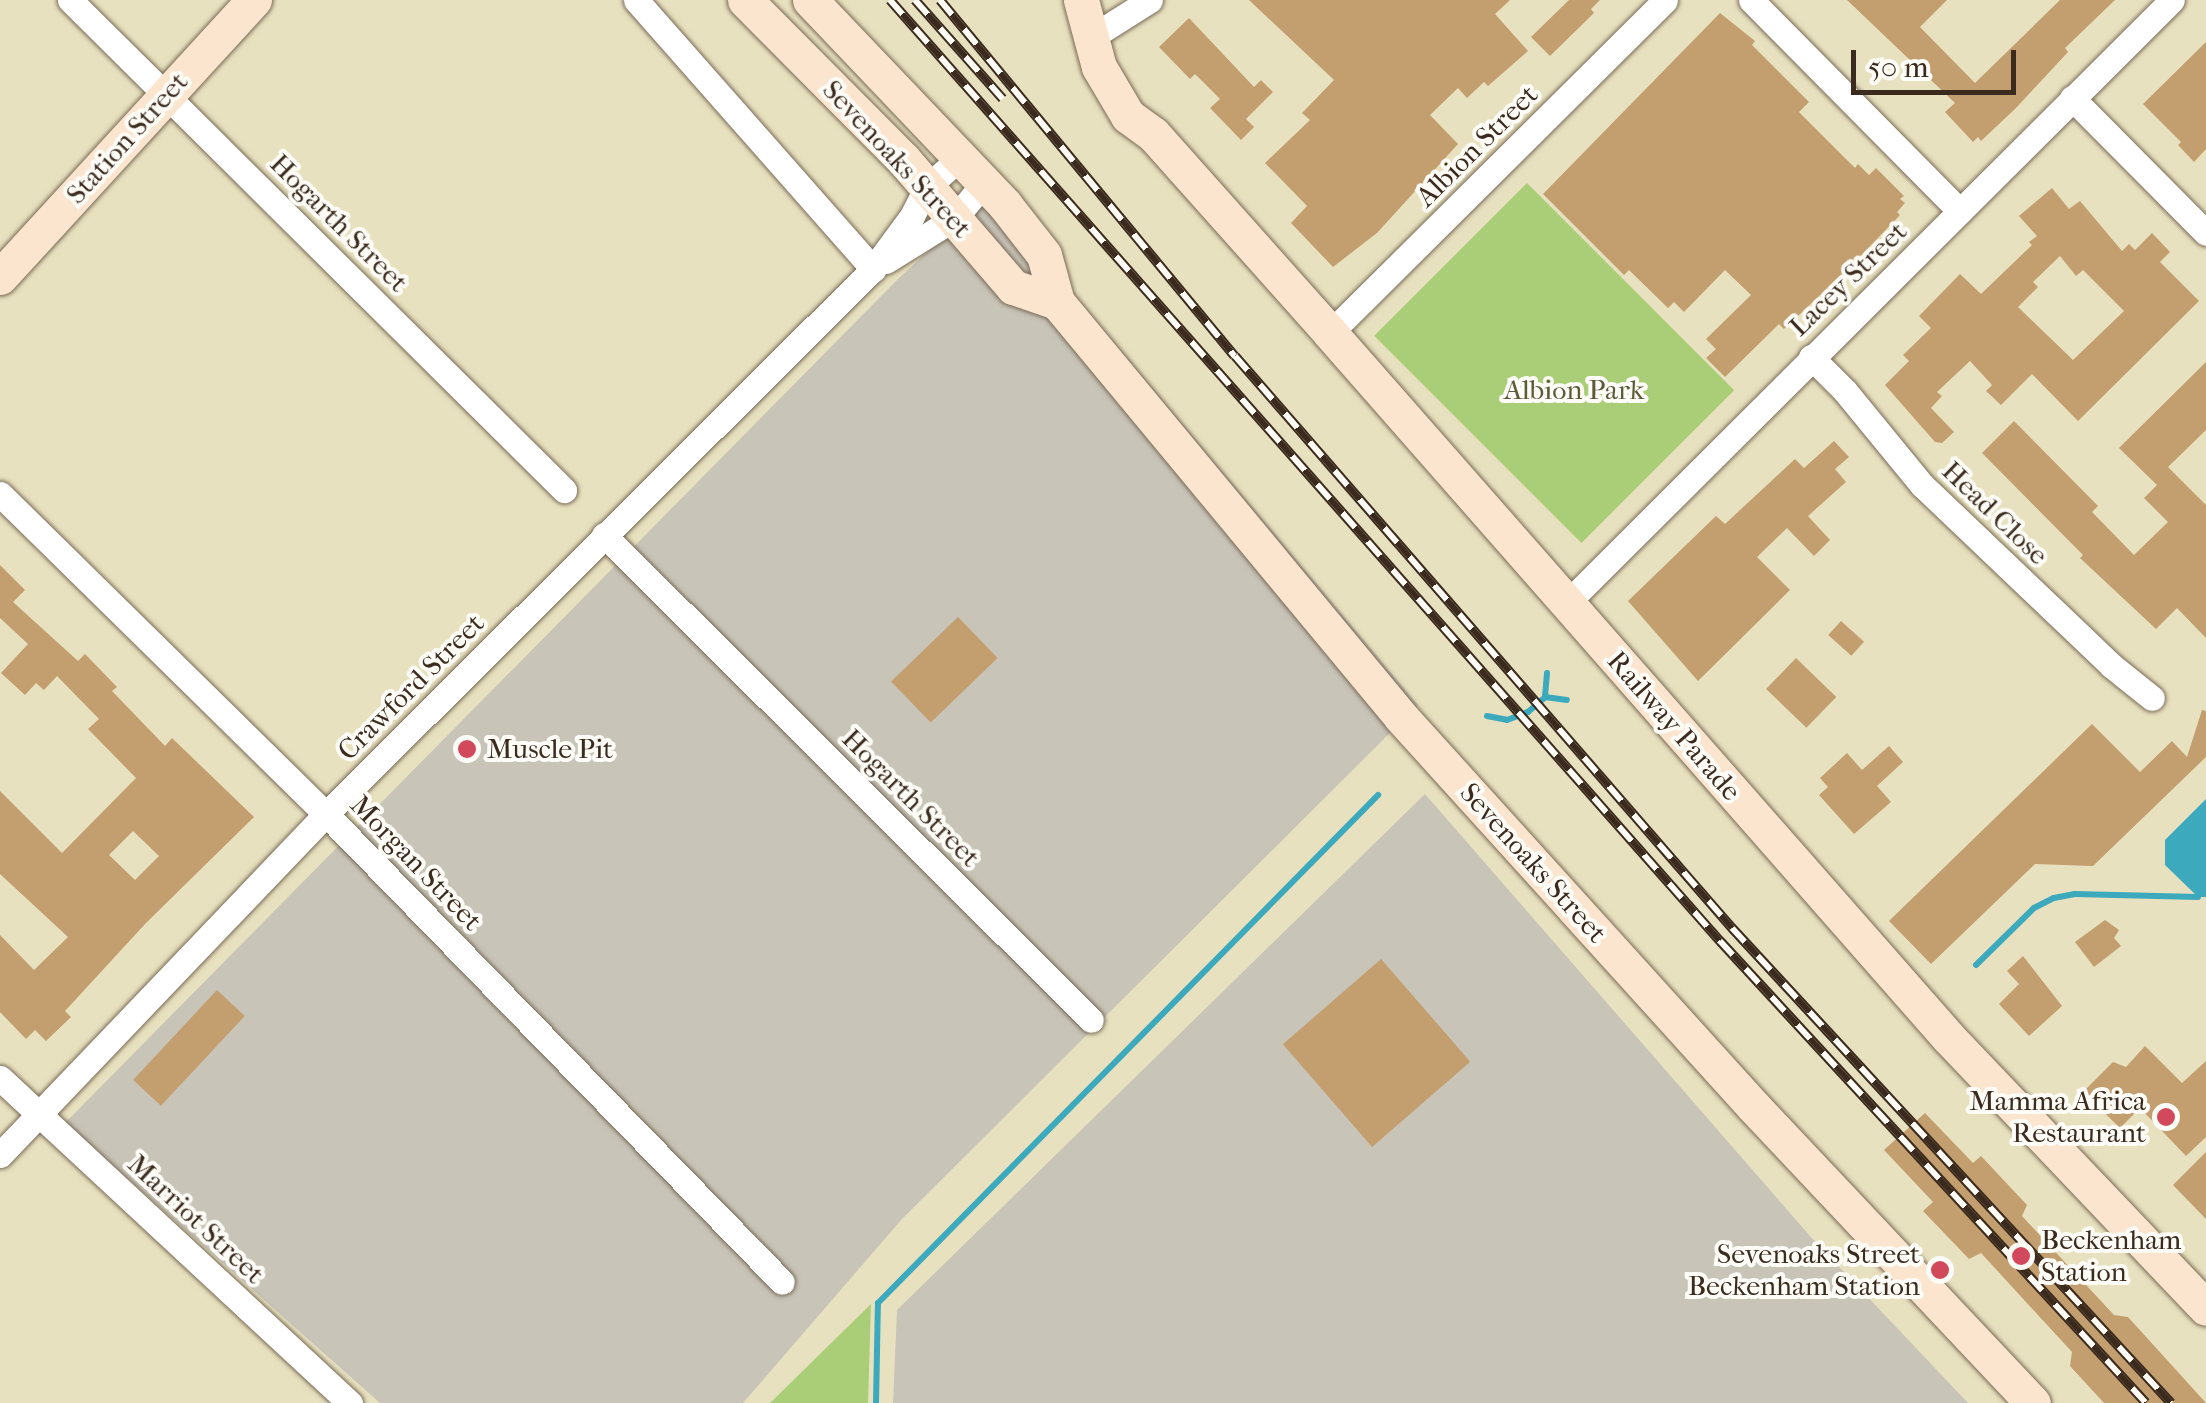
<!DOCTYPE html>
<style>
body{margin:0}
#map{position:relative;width:2206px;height:1403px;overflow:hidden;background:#e8e1bf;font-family:"IM FELL French Canon",serif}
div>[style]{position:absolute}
.industrial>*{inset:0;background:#c8c4b8}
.green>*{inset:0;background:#aace77;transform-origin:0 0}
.water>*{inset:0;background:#3ca9bc}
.stream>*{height:6px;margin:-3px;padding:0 3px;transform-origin:3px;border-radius:3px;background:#3ca9bc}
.building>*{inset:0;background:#c39e6e;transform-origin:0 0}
.roads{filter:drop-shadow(0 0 2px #786a56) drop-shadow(0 0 2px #786a56)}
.street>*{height:25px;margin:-12.5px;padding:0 12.5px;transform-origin:12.5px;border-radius:12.5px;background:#fff}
.secondary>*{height:35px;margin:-17.5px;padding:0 17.5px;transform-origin:17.5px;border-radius:17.5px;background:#fbe5cf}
.rail>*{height:10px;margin-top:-5px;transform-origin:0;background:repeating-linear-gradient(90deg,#fdfcf7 0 19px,#3b2a1e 0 38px);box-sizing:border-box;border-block:2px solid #3b2a1e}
.dots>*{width:28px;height:28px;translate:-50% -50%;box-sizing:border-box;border:5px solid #fdfcf7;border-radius:50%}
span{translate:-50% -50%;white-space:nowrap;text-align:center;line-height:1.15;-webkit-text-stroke:8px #fdfcf7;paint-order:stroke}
.street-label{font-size:28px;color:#3b2a1e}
.park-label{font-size:28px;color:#5c5b39}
.poi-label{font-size:28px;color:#3b2a1e}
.left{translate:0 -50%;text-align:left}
.right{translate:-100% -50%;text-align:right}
.scale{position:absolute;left:1851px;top:50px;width:165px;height:45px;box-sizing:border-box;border:5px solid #3b2a1e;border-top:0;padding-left:12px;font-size:30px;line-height:35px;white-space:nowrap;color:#3b2a1e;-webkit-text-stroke:8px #fdfcf7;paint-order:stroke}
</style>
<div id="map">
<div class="industrial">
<i style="clip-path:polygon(990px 194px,1418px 705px,902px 1219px,743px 1403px,380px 1403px,65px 1123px,898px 279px)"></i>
<i style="clip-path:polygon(1425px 794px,1810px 1236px,1968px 1403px,893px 1403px,897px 1310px)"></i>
</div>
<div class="green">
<i style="left:1527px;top:183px;width:293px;height:216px;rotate:45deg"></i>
<i style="clip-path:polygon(871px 1304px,868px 1403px,770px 1403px)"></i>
</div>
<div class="water">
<i style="clip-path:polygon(2206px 799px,2206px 897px,2198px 897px,2165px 865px,2165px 840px)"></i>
</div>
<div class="stream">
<i style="left:1545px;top:696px;width:23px;rotate:-85deg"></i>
<i style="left:1487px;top:716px;width:20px;rotate:11deg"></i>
<i style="left:1507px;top:720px;width:22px;rotate:-21deg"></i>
<i style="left:1528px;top:712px;width:23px;rotate:-41deg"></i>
<i style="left:1545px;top:697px;width:22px;rotate:8deg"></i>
<i style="left:1976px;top:965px;width:81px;rotate:-44.5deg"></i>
<i style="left:2034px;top:908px;width:22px;rotate:-27deg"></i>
<i style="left:2054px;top:898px;width:21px;rotate:-11deg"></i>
<i style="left:2075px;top:894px;width:123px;rotate:1.4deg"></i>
<i style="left:876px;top:1403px;width:100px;rotate:-88.9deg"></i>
<i style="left:878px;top:1303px;width:713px;rotate:-45.45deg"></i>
</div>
<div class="building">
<i style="clip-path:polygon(1249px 0,1510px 0,1495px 14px,1528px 51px,1488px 86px,1484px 82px,1467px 98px,1458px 88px,1430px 115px,1458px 144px,1377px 233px,1333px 267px,1291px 223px,1307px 206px,1265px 163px,1310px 120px,1302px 113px,1334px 80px)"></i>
<i style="clip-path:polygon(1569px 0,1600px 0,1591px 9px,1594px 13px,1550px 56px,1531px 37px)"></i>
<i style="clip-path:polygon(1847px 0,1947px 0,1920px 27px,1975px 83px,2060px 0,2115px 0,2065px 48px,2068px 52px,2016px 108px,1981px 141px,1978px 137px,1973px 142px,1945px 112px,1955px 103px)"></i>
<i style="clip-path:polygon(1720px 13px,1755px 41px,1752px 45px,1809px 102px,1799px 112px,1855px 168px,1858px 164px,1869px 175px,1876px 168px,1904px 196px,1900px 199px,1905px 203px,1897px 212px,1900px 215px,1850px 267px,1784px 329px,1779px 324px,1725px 377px,1706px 358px,1716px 349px,1706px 339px,1751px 295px,1725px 270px,1684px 312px,1674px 302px,1668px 308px,1629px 270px,1624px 275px,1543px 194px)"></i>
<i style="clip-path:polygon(1189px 18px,1254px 87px,1261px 80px,1273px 92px,1246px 119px,1254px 127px,1241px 140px,1210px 108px,1220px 99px,1195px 74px,1190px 79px,1159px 47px)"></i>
<i style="clip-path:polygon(2206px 42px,2206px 149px,2194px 162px,2178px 145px,2181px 142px,2143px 104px)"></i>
<i style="clip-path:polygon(evenodd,2052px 188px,2069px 209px,2080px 201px,2122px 251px,2129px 244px,2135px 250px,2152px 233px,2170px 252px,2160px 262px,2199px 301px,2078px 421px,2032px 374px,2001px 405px,1986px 391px,1992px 385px,1970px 361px,1937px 392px,1942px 396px,1931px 408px,1954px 432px,1942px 443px,1935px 442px,1885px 385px,1909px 361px,1903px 355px,1931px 328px,1919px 316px,1960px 274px,1981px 294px,2032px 245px,2029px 242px,2037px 236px,2019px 216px,2052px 188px,2060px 256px,2076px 276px,2083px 270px,2124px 311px,2073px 360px,2018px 307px,2038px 287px,2033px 282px,2060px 256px)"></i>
<i style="clip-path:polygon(2206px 362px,2206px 430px,2168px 467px,2206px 505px,2206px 638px,2177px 608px,2156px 629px,2080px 558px,2083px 555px,1982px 453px,2014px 421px,2098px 506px,2092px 512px,2134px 555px,2168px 522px,2144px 498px,2157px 485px,2119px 448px)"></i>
<i style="clip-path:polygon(1834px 441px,1849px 457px,1835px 469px,1846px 482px,1808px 516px,1830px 540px,1814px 556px,1787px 528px,1757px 557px,1790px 590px,1698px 681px,1628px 601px,1716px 516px,1725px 524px,1795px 459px,1804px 468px)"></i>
<i style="clip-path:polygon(evenodd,0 565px,25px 590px,13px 602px,78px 661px,85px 654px,117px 687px,112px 691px,165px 746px,172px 738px,254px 817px,146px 923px,65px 1011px,71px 1017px,46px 1041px,35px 1030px,26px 1039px,0 1012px,0 935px,34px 970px,68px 937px,0 874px,0 791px,62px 853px,136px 778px,88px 729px,99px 719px,57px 676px,44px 690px,36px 683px,25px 695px,1px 673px,28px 644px,0 618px,0 565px,133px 831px,159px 856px,135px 880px,109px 855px,133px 831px)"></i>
<i style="left:958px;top:617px;width:57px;height:93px;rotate:46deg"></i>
<i style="left:1841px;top:621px;width:31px;height:19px;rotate:42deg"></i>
<i style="left:1796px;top:658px;width:56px;height:43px;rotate:44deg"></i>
<i style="clip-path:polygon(2202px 710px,2206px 711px,2206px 757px,2093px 866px,2035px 864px,1931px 964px,1889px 921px,2092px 724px,2140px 772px,2172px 741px,2187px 757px)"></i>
<i style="clip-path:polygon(1889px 746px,1903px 762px,1877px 786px,1891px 802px,1854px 834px,1819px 795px,1828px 787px,1820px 778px,1847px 753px,1862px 770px)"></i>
<i style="clip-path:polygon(2105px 920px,2119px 930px,2114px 938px,2121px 946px,2094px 967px,2075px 942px)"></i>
<i style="clip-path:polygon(2023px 956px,2062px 1006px,2029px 1036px,1999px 1004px,2019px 984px,2007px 971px)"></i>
<i style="left:1381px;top:959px;width:136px;height:130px;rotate:49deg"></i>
<i style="left:217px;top:990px;width:38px;height:123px;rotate:43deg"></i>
<i style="clip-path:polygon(2145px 1046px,2182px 1083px,2206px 1061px,2206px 1137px,2186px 1156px,2140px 1108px,2120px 1128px,2083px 1092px,2113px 1062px,2126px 1067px)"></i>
<i style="clip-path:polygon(1925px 1113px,1973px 1163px,1981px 1156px,2027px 1205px,2022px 1216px,2114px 1315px,2128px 1317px,2206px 1403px,2104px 1403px,2070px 1366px,2072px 1352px,1981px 1253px,1969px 1259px,1923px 1211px,1933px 1202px,1884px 1150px)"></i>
<i style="clip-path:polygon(2206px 1152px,2206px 1219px,2173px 1185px)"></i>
</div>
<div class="roads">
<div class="street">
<i style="left:70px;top:0;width:696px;rotate:44.77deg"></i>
<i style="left:636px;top:0;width:359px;rotate:48.6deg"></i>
<i style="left:1751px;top:0;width:297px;rotate:45.3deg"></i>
<i style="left:1090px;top:38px;width:71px;rotate:-32.3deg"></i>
<i style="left:2072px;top:98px;width:190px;rotate:45.2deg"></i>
<i style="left:886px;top:261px;width:81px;rotate:-31.9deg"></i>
<i style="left:955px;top:218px;width:45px;rotate:-50.4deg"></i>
<i style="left:1330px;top:333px;width:472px;rotate:-44.8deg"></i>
<i style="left:1811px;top:357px;width:48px;rotate:45deg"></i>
<i style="left:1845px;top:391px;width:122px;rotate:50.7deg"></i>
<i style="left:1922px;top:485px;width:262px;rotate:43.6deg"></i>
<i style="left:2112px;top:666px;width:51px;rotate:38.7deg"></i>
<i style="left:0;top:494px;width:457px;rotate:44.5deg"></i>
<i style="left:326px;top:814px;width:653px;rotate:45.74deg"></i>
<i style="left:604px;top:535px;width:687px;rotate:44.88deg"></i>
<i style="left:1567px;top:603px;width:854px;rotate:-44.91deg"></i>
<i style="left:0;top:1078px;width:478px;rotate:42.9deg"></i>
<i style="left:0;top:1155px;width:472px;rotate:-46.3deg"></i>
<i style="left:326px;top:814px;width:772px;rotate:-44.9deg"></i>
<i style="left:873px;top:269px;width:66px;rotate:-53.7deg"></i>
<i style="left:912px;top:216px;width:33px;rotate:-63deg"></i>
<i style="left:927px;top:187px;width:45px;rotate:-41.4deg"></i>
</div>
<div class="secondary">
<i style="left:745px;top:0;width:224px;rotate:45.2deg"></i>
<i style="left:903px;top:159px;width:169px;rotate:49.3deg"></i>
<i style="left:1013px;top:287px;width:46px;rotate:18.8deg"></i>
<i style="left:810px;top:0;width:283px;rotate:46.4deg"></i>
<i style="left:1005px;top:205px;width:63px;rotate:52deg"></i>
<i style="left:1044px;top:255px;width:49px;rotate:74.5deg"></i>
<i style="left:1057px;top:302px;width:539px;rotate:50.34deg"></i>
<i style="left:1401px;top:717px;width:525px;rotate:47.86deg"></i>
<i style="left:1753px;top:1106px;width:408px;rotate:46.7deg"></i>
<i style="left:1081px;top:0;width:69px;rotate:75deg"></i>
<i style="left:1099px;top:67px;width:57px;rotate:59.4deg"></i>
<i style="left:1128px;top:116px;width:31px;rotate:36deg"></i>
<i style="left:1153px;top:134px;width:266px;rotate:48.3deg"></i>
<i style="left:1330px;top:333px;width:937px;rotate:48.72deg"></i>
<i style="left:1948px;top:1037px;width:374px;rotate:46.4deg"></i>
<i style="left:0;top:277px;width:376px;rotate:-47.5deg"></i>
</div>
</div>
<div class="rail">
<i style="left:890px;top:0;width:1255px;rotate:48.59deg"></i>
<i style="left:1720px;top:941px;width:628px;rotate:47.32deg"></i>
<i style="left:915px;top:0;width:132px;rotate:48.4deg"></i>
<i style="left:940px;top:0;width:462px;rotate:50.4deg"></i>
<i style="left:1235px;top:356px;width:758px;rotate:49.01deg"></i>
<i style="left:1732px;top:928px;width:647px;rotate:47.26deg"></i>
</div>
<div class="dots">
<i style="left:467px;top:749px;background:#d1495b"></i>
<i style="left:2166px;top:1117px;background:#d1495b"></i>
<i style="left:2021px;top:1256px;background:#d1495b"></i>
<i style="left:1940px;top:1270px;background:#d1495b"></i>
</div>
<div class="street-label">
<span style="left:127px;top:138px;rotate:-48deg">Station Street</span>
<span style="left:1477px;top:146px;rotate:-45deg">Albion Street</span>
<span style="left:897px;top:159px;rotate:47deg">Sevenoaks Street</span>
<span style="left:339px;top:223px;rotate:45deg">Hogarth Street</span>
<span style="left:1848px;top:279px;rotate:-44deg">Lacey Street</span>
<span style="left:1995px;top:513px;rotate:44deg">Head Close</span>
<span style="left:411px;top:687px;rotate:-45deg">Crawford Street</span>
<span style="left:1674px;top:726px;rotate:49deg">Railway Parade</span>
<span style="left:911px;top:798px;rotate:45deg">Hogarth Street</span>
<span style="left:416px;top:863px;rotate:46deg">Morgan Street</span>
<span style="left:1533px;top:863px;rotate:48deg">Sevenoaks Street</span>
<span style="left:196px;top:1219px;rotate:43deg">Marriot Street</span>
</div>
<div class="park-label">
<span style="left:1574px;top:390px">Albion Park</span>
</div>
<div class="poi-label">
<span class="left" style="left:487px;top:749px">Muscle Pit</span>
<span class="right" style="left:2146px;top:1117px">Mamma Africa<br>Restaurant</span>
<span class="left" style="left:2041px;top:1256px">Beckenham<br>Station</span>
<span class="right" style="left:1920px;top:1270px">Sevenoaks Street<br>Beckenham Station</span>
</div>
<div class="scale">50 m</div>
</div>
